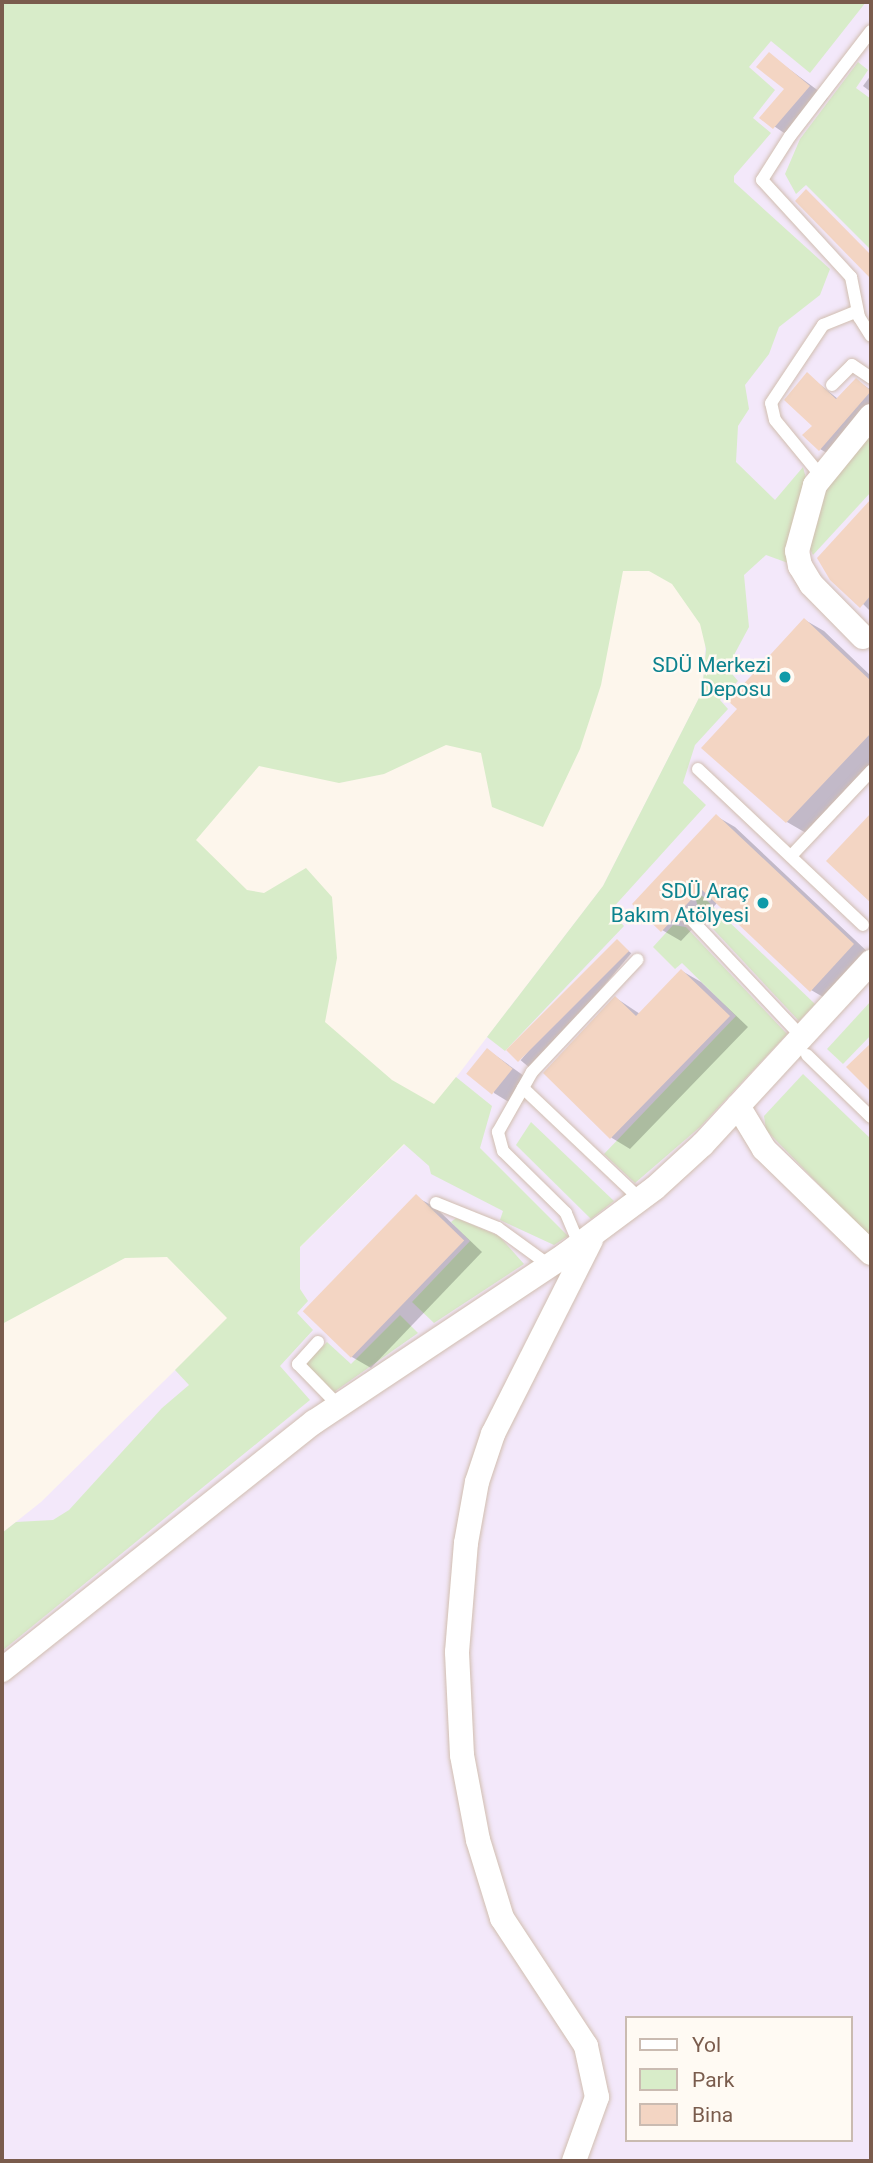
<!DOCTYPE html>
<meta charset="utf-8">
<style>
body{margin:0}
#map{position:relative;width:873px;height:2163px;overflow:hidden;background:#fdf6ec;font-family:Roboto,sans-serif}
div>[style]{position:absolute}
.education>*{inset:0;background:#f3e8fa}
.green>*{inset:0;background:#d8ecc9}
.shadow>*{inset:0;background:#0003;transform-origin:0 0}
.building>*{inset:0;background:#f3d5c3;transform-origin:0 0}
.roads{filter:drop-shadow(0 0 2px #d1beb0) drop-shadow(0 0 2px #d1beb0)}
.service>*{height:12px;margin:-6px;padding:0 6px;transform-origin:6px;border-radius:6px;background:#fff}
.minor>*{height:24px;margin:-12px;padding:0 12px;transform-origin:12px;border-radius:12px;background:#fff}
.dots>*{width:19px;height:19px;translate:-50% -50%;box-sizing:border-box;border:4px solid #fffaf3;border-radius:50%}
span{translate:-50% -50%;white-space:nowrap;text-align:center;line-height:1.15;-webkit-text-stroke:5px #fffaf3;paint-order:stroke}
.culture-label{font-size:21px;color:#0d838f}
.right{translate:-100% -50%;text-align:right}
.frame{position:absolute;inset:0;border:4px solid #7a5c4d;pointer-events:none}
.legend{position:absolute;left:625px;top:2016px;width:228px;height:126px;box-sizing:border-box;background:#fffaf3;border:2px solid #cabbb1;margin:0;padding:9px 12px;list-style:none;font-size:21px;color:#7a5c4d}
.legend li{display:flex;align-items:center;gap:14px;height:35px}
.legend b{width:35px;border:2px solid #cabbb1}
</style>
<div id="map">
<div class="education">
<i style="clip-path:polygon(evenodd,552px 2px,871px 2px,871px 2161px,2px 2161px,2px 1533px,41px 1502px,405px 1144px,603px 886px,702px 692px,720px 439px,552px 2px,626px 2018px,850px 2018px,850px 2140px,626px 2140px,626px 2018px)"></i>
</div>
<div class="green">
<i style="clip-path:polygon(2px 2px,866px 2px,810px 73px,771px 41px,749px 67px,775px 90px,753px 118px,771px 133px,734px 176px,734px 182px,830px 269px,820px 295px,779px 327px,769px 354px,745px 385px,749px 409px,738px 426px,736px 462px,775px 500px,803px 467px,807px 482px,788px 563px,766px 555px,744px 575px,749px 627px,727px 668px,738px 681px,720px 700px,728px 709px,695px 745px,683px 783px,706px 805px,610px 911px,624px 926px,505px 1051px,487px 1037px,603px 886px,702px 692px,706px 649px,700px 624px,672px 584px,649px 571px,623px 571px,601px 685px,580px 749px,543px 827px,492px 807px,481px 753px,446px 745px,384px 774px,339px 783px,259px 766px,196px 840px,247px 890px,264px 893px,306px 868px,332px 897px,337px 958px,325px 1022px,392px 1080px,434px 1104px,456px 1077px,492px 1106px,480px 1148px,568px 1236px,554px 1245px,500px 1220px,503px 1211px,431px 1174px,429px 1166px,404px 1144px,300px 1247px,300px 1289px,308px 1301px,297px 1313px,313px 1330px,280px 1366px,310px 1400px,2px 1651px,2px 1533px,16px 1522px,53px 1520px,69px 1510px,162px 1408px,189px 1385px,175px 1370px,227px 1318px,167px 1257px,125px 1258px,2px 1324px)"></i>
<i style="clip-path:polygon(858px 62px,868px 70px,856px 88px,871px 99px,871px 250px,806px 185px,796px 194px,785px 174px,800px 139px)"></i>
<i style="clip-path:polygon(871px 432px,871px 492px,813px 555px,810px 549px,821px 492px)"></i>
<i style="clip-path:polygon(701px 895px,815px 1004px,799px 1021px,700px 915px,696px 900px)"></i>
<i style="clip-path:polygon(673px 925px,686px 927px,787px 1034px,700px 1127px,635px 1183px,604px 1154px,736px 1016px,682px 963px,675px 969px,653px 947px)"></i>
<i style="clip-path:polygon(871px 1001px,871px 1035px,843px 1064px,827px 1049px)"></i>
<i style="clip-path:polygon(803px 1074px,871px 1139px,871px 1238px,766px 1130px,764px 1116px)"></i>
<i style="clip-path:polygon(531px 1122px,614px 1201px,591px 1219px,516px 1145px)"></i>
<i style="clip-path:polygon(456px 1218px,499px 1236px,524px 1264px,434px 1323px,412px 1302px,470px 1241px,451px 1222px)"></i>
<i style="clip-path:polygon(400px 1315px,418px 1333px,334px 1392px,305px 1364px,327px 1342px,351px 1364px)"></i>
</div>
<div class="shadow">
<i style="clip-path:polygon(769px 54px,828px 98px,793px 139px,762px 118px,786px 89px)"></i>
<i style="clip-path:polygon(871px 75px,871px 92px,863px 86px)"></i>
<i style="clip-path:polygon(807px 374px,838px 399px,856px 380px,871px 390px,871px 414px,832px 456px,820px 449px)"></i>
<i style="clip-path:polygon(871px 502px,871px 612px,819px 559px)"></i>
<i style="clip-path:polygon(805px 620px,824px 631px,871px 676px,871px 763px,806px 833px,787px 822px,704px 747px,739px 709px)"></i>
<i style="clip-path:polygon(716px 816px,735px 827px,871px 955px,830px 1001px,811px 990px,717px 903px,681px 941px,662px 930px)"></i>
<i style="left:619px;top:943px;width:16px;height:153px;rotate:40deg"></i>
<i style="clip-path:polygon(682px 971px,701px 982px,748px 1027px,630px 1149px,612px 1138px,545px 1073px,616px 998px,640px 1014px)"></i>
<i style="clip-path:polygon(488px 1050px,531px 1081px,512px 1104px,494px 1093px)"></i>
<i style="clip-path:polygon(416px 1197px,435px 1207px,482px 1252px,371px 1368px,352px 1357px,306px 1312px)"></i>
</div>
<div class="building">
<i style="clip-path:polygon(769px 52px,810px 86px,773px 129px,759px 118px,784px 89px,756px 67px)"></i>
<i style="clip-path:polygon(806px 189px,871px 255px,871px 279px,795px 201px)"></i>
<i style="clip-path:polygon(807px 372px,836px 399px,856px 378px,871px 391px,819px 451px,802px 435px,812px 426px,784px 400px)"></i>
<i style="clip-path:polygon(871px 499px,871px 595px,860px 608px,830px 580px,817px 558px)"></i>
<i style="clip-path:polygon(804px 618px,871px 681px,871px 733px,786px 823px,701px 748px,737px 709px,728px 701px)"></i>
<i style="clip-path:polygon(871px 813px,871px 903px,826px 861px)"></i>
<i style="clip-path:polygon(716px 814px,854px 944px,810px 992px,701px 889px,661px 932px,632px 904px)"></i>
<i style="left:617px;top:939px;width:17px;height:157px;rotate:45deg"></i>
<i style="clip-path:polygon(681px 969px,730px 1016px,610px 1139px,543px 1073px,615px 996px,636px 1016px)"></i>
<i style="clip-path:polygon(871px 1043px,871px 1092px,846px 1067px)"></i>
<i style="left:487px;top:1048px;width:33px;height:33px;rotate:39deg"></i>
<i style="left:416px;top:1194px;width:67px;height:163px;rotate:44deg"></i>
</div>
<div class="roads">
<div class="service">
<i style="left:871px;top:31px;width:133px;rotate:127.6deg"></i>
<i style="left:790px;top:136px;width:52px;rotate:122.5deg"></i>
<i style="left:762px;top:180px;width:132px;rotate:47.5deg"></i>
<i style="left:851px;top:277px;width:41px;rotate:78.7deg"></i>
<i style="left:859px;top:317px;width:22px;rotate:58deg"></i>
<i style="left:832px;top:385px;width:28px;rotate:-45deg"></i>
<i style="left:852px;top:365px;width:23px;rotate:34deg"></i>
<i style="left:821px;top:476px;width:72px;rotate:-129.4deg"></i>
<i style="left:775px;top:420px;width:17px;rotate:-103deg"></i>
<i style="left:771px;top:403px;width:94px;rotate:-56.3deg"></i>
<i style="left:823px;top:325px;width:37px;rotate:-22deg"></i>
<i style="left:698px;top:769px;width:227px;rotate:43.4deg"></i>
<i style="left:791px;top:856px;width:117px;rotate:-46.7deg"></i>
<i style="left:688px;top:916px;width:166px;rotate:46.7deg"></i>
<i style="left:807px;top:1055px;width:89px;rotate:44.1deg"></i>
<i style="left:523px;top:1088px;width:161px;rotate:43.5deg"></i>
<i style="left:436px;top:1203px;width:67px;rotate:22deg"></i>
<i style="left:498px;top:1228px;width:63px;rotate:36deg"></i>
<i style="left:579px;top:1244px;width:34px;rotate:-113deg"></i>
<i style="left:566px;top:1213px;width:88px;rotate:-135.5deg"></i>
<i style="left:503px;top:1151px;width:20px;rotate:-105deg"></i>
<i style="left:498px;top:1132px;width:69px;rotate:-60.5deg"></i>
<i style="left:532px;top:1072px;width:154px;rotate:-46.8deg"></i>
<i style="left:318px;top:1342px;width:30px;rotate:132deg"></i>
<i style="left:298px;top:1364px;width:57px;rotate:45.7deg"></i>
</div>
<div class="minor">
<i style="left:863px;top:637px;width:74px;rotate:-134.5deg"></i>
<i style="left:811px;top:584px;width:21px;rotate:-121deg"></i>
<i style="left:800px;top:566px;width:15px;rotate:-101deg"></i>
<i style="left:797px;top:551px;width:68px;rotate:-74.7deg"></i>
<i style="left:815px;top:485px;width:89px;rotate:-50.9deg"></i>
<i style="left:738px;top:1106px;width:50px;rotate:58.8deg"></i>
<i style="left:764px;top:1149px;width:149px;rotate:44.2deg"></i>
<i style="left:2px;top:1670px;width:399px;rotate:-38.5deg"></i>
<i style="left:314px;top:1422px;width:301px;rotate:-33.6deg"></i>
<i style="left:565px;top:1255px;width:112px;rotate:-36.7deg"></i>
<i style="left:655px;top:1188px;width:65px;rotate:-42.5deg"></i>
<i style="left:703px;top:1144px;width:248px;rotate:-47.3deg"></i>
<i style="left:574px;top:2161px;width:68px;rotate:-70.2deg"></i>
<i style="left:597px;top:2097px;width:52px;rotate:-102.2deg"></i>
<i style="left:586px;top:2046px;width:153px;rotate:-123.3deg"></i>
<i style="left:502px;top:1918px;width:82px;rotate:-107.1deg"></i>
<i style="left:478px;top:1840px;width:86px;rotate:-100.7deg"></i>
<i style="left:462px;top:1755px;width:103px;rotate:-92.8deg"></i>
<i style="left:457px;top:1652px;width:109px;rotate:-85.3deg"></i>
<i style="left:466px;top:1543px;width:62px;rotate:-79.8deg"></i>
<i style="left:477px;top:1482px;width:51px;rotate:-71.6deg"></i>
<i style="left:493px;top:1434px;width:217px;rotate:-63.2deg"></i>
</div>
</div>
<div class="dots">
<i style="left:785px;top:677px;background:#0f9aa8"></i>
<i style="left:763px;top:903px;background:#0f9aa8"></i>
</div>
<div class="culture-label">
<span class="right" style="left:771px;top:677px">SDÜ Merkezi<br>Deposu</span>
<span class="right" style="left:749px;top:903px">SDÜ Araç<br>Bakım Atölyesi</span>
</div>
<div class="frame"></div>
<ul class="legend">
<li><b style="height:9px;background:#fff"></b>Yol</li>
<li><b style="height:19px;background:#d8ecc9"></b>Park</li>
<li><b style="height:19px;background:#f3d5c3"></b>Bina</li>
</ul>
</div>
